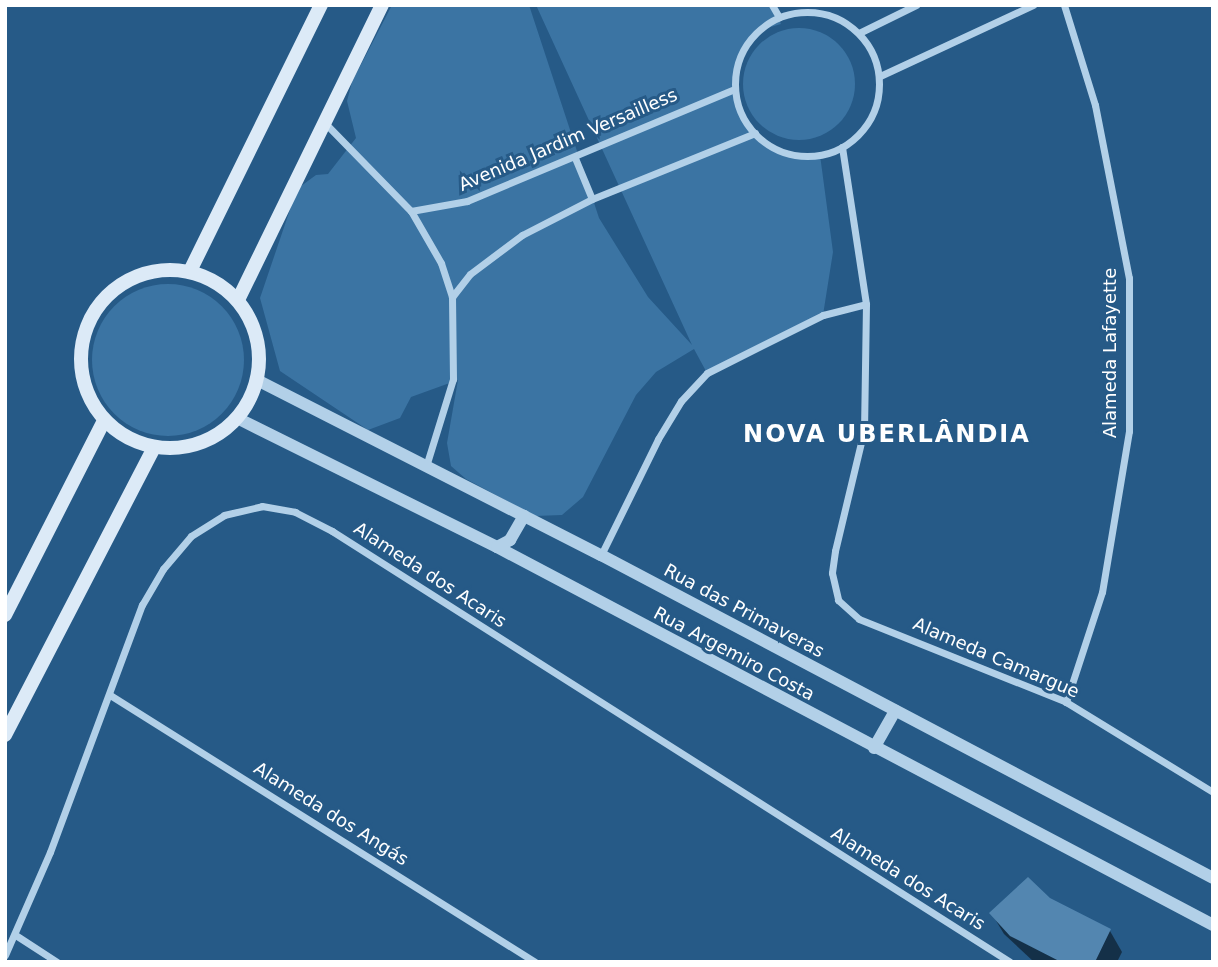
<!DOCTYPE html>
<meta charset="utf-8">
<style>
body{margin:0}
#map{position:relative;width:1218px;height:967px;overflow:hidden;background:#265a87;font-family:"DejaVu Sans",sans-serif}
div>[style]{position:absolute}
.green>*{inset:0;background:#3b74a3}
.round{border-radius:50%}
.shadow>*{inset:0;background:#0007}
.building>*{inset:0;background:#5386b0}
.minor>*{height:7px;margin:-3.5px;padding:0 3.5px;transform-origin:3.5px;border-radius:3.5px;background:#b2d0e8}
.minor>.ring{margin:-3.5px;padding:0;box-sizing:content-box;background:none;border:7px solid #b2d0e8;border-radius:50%}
.tertiary>*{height:12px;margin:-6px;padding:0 6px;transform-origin:6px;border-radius:6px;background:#b2d0e8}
.secondary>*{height:14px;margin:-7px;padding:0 7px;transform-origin:7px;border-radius:7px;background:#dceaf7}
.secondary>.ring{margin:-7px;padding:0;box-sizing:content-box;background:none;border:14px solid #dceaf7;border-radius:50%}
span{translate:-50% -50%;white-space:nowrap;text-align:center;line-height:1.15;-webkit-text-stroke:6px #265a87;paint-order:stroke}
.street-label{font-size:18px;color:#fff}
.district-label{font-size:24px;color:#fff;font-weight:700;letter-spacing:2px}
.frame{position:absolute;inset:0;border:7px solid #fff;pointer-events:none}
</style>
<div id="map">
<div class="green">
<i style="clip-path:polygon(392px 5px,529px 5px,599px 218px,648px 297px,692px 345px,536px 5px,772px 5px,781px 24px,760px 30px,746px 47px,735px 89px,741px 113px,755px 133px,773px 148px,796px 155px,820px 155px,833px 252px,823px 315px,707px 373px,694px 349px,656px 372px,636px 395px,583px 497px,562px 515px,535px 516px,466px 479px,451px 466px,447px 443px,458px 380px,411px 397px,400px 418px,368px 430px,280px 371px,260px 298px,297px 189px,316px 175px,328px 174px,356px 138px,347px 101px,352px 82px)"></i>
<i class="round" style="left:743px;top:28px;width:112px;height:112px"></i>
<i class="round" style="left:92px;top:284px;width:152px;height:152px"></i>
</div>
<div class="shadow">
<i style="clip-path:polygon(1049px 899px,1110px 931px,1122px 952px,1117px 962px,1034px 962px,1004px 934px,992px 914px)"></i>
</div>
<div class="building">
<i style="clip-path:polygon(1028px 877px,1050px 898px,1111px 929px,1095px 962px,1061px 962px,1010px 936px,989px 913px)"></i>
</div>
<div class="minor">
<i style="left:772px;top:5px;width:14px;rotate:60deg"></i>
<i style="left:1064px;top:5px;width:105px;rotate:72.8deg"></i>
<i style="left:1095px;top:105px;width:176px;rotate:78.9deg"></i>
<i style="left:1129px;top:278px;width:153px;rotate:90deg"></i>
<i style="left:1129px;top:431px;width:163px;rotate:99.5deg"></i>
<i style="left:1102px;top:592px;width:116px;rotate:108.1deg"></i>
<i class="ring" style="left:735px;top:12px;width:137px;height:137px"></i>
<i style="left:859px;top:33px;width:64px;rotate:-26.2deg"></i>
<i style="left:880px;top:76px;width:169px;rotate:-24.9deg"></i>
<i style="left:324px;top:122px;width:124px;rotate:45.7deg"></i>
<i style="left:411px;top:211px;width:60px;rotate:60deg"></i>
<i style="left:441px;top:263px;width:36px;rotate:72deg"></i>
<i style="left:452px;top:297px;width:82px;rotate:89.3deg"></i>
<i style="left:453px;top:379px;width:91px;rotate:107.2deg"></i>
<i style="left:842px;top:147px;width:159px;rotate:81.3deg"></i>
<i style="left:866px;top:304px;width:126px;rotate:90.9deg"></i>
<i style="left:864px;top:430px;width:124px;rotate:103.5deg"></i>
<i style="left:835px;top:551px;width:22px;rotate:98deg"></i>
<i style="left:832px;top:573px;width:28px;rotate:77deg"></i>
<i style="left:838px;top:600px;width:28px;rotate:42deg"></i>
<i style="left:859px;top:619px;width:223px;rotate:21.8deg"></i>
<i style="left:1066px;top:702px;width:172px;rotate:31.5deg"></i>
<i style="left:575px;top:158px;width:44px;rotate:67.5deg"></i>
<i style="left:411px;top:211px;width:57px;rotate:-10.1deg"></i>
<i style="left:467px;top:201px;width:290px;rotate:-22.7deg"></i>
<i style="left:452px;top:297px;width:29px;rotate:-52deg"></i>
<i style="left:470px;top:274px;width:65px;rotate:-36.9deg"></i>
<i style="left:522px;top:235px;width:79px;rotate:-27.2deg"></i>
<i style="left:592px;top:199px;width:176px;rotate:-22deg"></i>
<i style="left:601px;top:555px;width:129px;rotate:-63.8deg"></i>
<i style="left:658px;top:439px;width:44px;rotate:-58.8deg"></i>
<i style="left:681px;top:401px;width:38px;rotate:-47deg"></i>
<i style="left:707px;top:373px;width:130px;rotate:-26.6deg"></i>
<i style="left:823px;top:315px;width:44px;rotate:-14.3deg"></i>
<i style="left:110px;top:695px;width:502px;rotate:32.14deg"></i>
<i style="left:17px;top:936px;width:48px;rotate:33deg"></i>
<i style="left:5px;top:955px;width:112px;rotate:-66.4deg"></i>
<i style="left:50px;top:852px;width:264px;rotate:-69.6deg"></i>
<i style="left:142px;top:605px;width:42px;rotate:-59.7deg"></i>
<i style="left:163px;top:569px;width:43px;rotate:-49.7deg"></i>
<i style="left:191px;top:536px;width:39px;rotate:-32deg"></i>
<i style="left:224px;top:515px;width:39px;rotate:-13deg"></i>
<i style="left:262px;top:506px;width:34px;rotate:10deg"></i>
<i style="left:295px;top:512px;width:42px;rotate:27.2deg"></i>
<i style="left:332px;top:531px;width:803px;rotate:32.44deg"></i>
</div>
<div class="tertiary">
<i style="left:257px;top:380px;width:386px;rotate:27deg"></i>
<i style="left:601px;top:555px;width:692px;rotate:27.82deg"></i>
<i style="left:237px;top:418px;width:290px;rotate:26.4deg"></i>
<i style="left:497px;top:547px;width:810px;rotate:27.83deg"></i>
<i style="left:497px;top:547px;width:15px;rotate:-28deg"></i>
<i style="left:510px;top:540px;width:28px;rotate:-60deg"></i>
<i style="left:874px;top:748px;width:43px;rotate:-60.4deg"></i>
</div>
<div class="secondary">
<i class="ring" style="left:81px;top:270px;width:164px;height:164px"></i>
<i style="left:190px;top:271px;width:297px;rotate:-63.8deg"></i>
<i style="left:238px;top:300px;width:328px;rotate:-64deg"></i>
<i style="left:5px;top:615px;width:218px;rotate:-63deg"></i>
<i style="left:5px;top:735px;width:323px;rotate:-62.6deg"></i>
</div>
<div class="street-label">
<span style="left:568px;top:140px;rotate:-23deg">Avenida Jardim Versailless</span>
<span style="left:1110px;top:353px;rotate:-90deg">Alameda Lafayette</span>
<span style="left:430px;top:575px;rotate:33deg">Alameda dos Acaris</span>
<span style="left:744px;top:611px;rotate:28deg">Rua das Primaveras</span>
<span style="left:734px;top:654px;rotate:28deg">Rua Argemiro Costa</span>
<span style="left:996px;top:658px;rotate:23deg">Alameda Camargue</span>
<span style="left:331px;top:814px;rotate:32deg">Alameda dos Angás</span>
<span style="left:908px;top:879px;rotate:32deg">Alameda dos Acaris</span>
</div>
<div class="district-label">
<span style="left:887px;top:435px">NOVA UBERLÂNDIA</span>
</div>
<div class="frame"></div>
</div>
